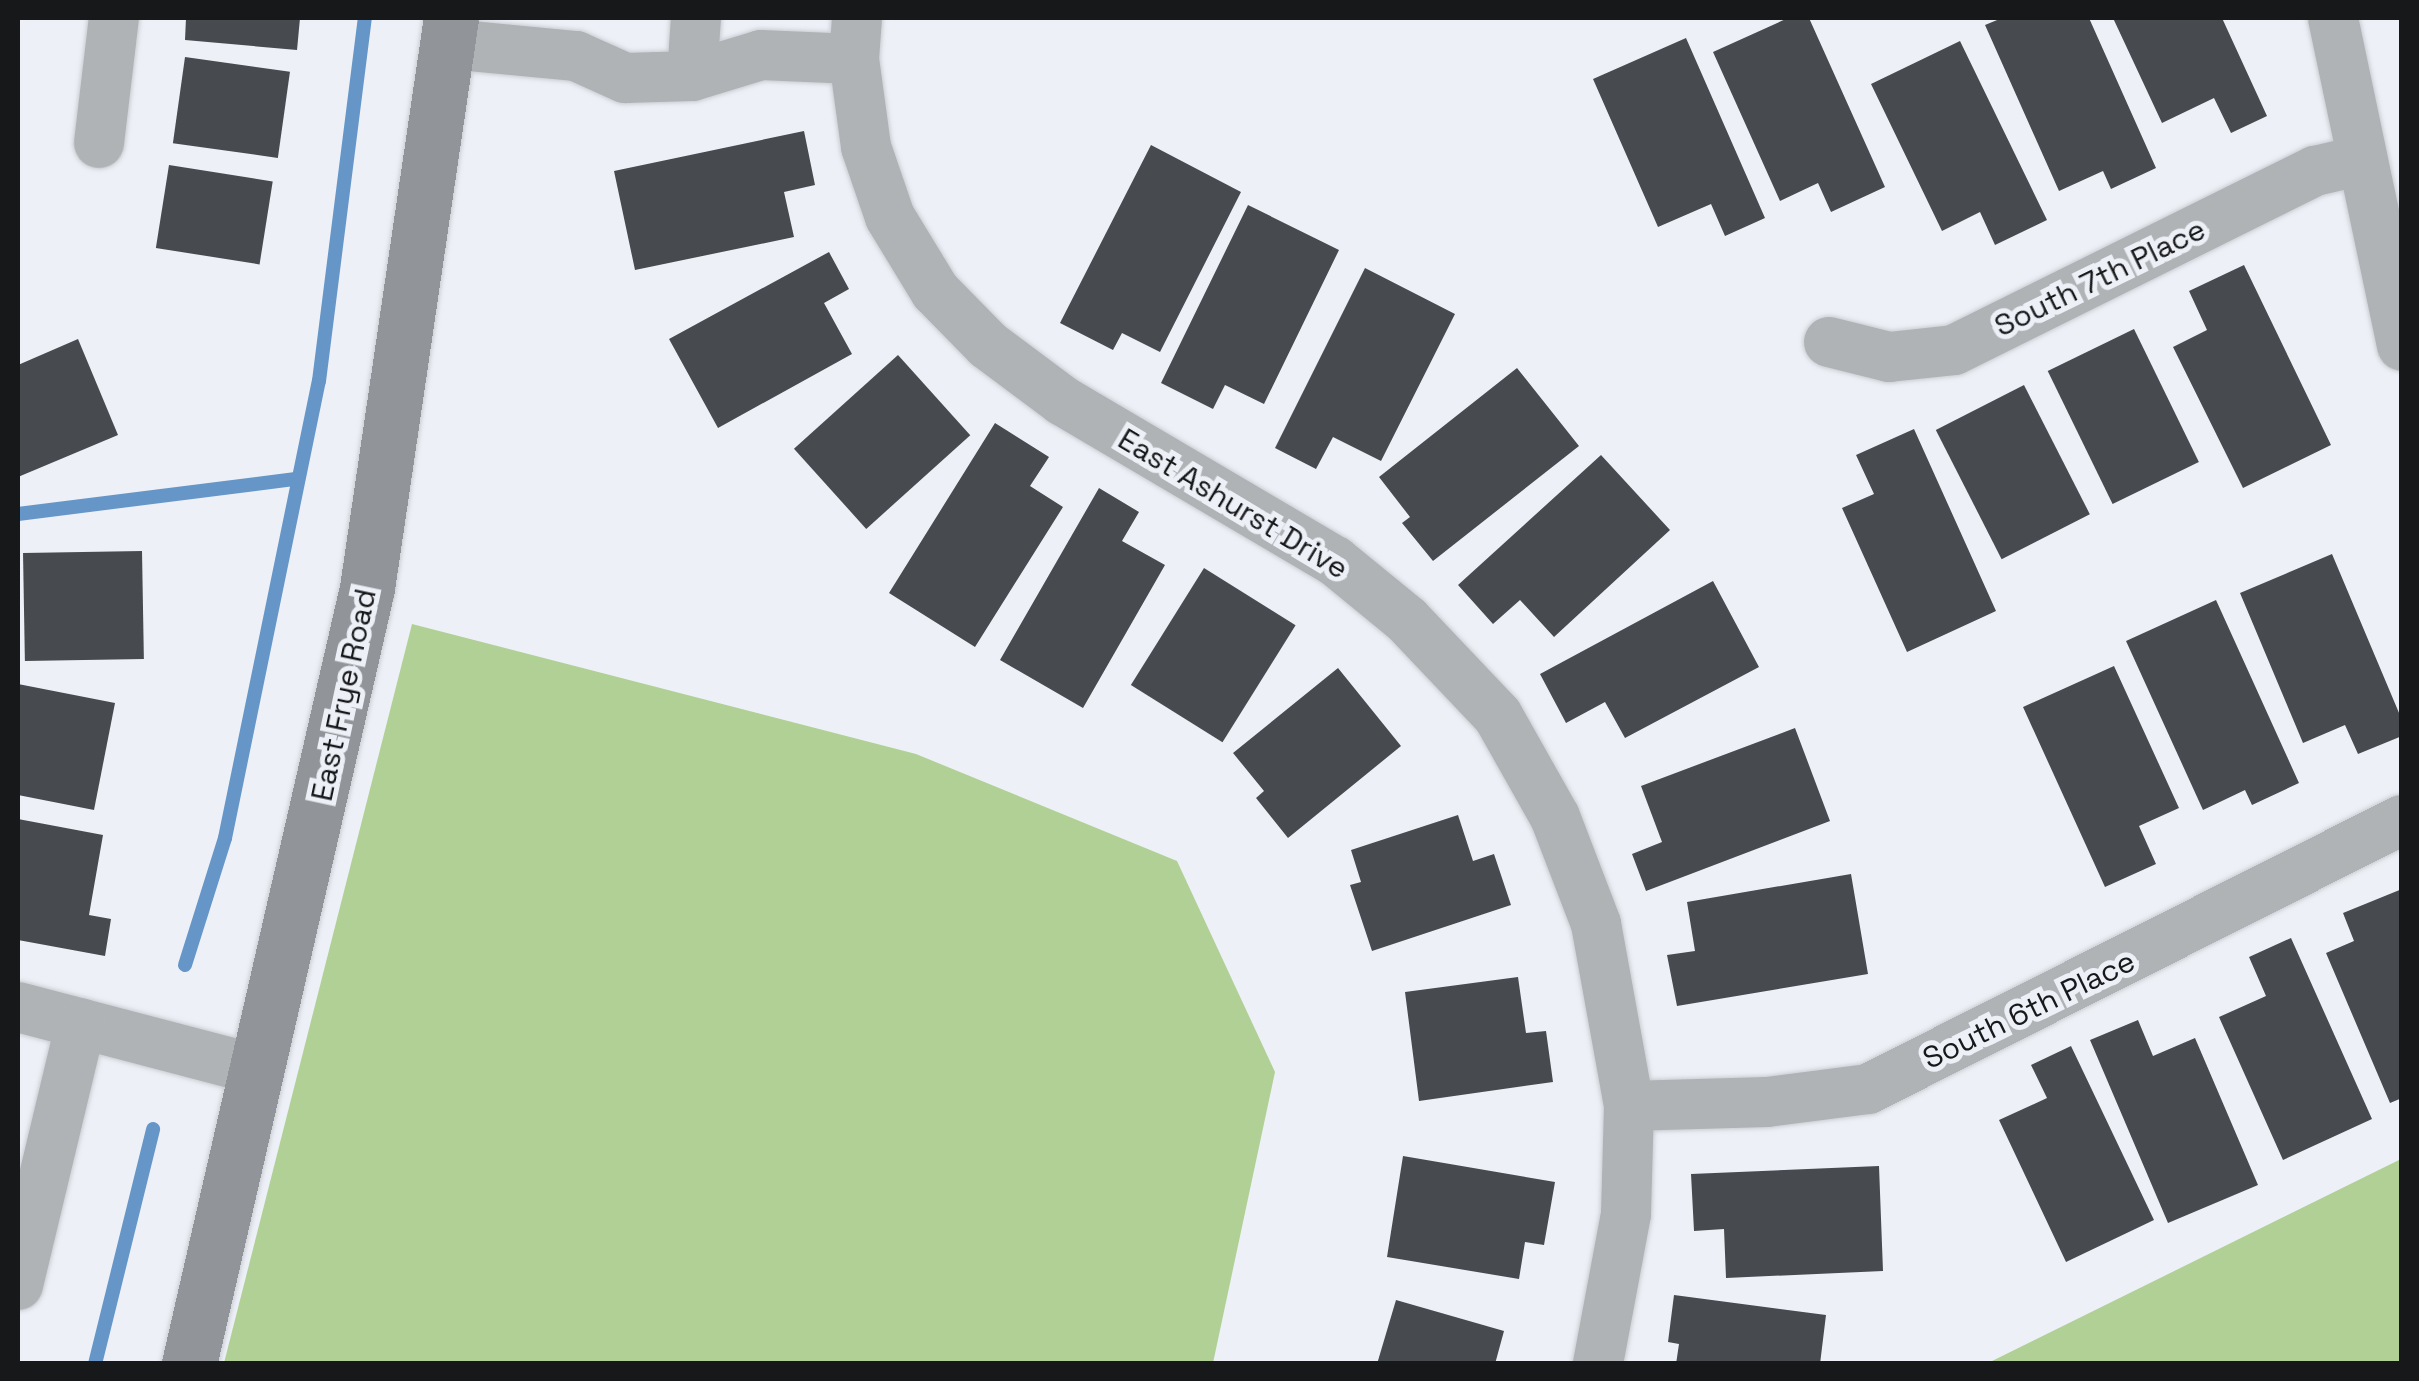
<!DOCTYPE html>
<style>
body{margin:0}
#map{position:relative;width:2419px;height:1381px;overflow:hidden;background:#edf1f7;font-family:"Space Grotesk",sans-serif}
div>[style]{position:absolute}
.green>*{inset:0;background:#b0d095}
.stream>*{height:14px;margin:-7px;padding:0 7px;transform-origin:7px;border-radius:7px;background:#6696c8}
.building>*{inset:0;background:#474b50;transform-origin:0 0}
.roads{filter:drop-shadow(0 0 2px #cbced4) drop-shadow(0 0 2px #cbced4)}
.street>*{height:50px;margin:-25px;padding:0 25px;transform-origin:25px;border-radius:25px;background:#b0b3b5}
.secondary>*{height:55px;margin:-27.5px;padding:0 27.5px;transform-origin:27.5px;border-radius:27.5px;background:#919498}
span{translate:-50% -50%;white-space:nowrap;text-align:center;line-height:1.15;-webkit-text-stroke:10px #edf1f7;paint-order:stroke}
.street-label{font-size:30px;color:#17181a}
.frame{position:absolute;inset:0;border:20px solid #17181a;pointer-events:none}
</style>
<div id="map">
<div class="green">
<i style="clip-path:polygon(412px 624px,916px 754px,1177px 861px,1275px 1072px,1213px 1363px,224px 1363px)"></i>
<i style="clip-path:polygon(2401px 1159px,2401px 1363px,1988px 1363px)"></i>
</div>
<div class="stream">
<i style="left:18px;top:514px;width:278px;rotate:-7.2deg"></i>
<i style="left:185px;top:965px;width:133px;rotate:-72.5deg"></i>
<i style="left:225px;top:838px;width:467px;rotate:-78.4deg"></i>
<i style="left:319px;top:381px;width:366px;rotate:-82.8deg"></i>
<i style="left:95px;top:1364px;width:242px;rotate:-76.1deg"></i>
</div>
<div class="building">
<i style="clip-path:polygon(186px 18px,300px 18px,297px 50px,185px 40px)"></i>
<i style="clip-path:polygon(1788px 18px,1809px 18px,1885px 187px,1831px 212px,1818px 183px,1780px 201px,1713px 52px)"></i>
<i style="clip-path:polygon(2002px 18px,2089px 18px,2156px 168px,2111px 189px,2103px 171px,2059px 191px,1985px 25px)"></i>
<i style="clip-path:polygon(2113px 18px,2222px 18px,2267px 116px,2231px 133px,2214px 98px,2162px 123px)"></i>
<i style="clip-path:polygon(1686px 38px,1765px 218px,1725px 236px,1711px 204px,1658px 227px,1593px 79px)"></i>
<i style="clip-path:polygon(1960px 41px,2047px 220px,1995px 245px,1980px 212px,1942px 231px,1871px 84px)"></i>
<i style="left:185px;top:57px;width:106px;height:87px;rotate:8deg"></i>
<i style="clip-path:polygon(804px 131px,815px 185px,784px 192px,794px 237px,635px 270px,614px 171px)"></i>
<i style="clip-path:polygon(1151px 145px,1241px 192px,1160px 352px,1122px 333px,1113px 350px,1060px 323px)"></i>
<i style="left:169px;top:165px;width:105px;height:84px;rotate:9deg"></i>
<i style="clip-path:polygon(1248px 205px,1339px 250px,1264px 404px,1225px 385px,1213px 409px,1161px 383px)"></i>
<i style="clip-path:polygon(829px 252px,849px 289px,824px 303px,852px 354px,718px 428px,669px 339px)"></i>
<i style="clip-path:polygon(2244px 265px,2331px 445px,2243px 488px,2173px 347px,2207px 330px,2189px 291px)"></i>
<i style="clip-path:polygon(1365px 268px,1455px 314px,1381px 461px,1333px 437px,1316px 469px,1275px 448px)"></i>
<i style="left:2134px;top:329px;width:148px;height:96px;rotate:64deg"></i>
<i style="clip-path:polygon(78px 339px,118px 435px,18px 477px,18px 365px)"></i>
<i style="left:898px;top:355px;width:108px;height:140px;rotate:48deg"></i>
<i style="clip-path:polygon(1517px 368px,1579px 446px,1433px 561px,1402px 523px,1410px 517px,1379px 477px)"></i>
<i style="left:2024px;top:385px;width:145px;height:99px;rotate:63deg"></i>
<i style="clip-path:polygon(995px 423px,1049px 457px,1030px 486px,1063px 507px,975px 647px,889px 593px)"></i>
<i style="clip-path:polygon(1914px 429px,1996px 611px,1907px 652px,1842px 508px,1874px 494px,1856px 455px)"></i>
<i style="clip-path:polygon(1601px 455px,1670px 530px,1554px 637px,1520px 600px,1493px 624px,1458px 585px)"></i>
<i style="clip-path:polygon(1099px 488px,1139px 512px,1122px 541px,1165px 565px,1083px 708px,1000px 660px)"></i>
<i style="left:142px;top:551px;width:108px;height:119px;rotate:89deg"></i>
<i style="clip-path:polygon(2332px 554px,2402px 720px,2402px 736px,2358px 754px,2345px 725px,2303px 743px,2240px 593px)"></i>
<i style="left:1204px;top:568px;width:108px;height:138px;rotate:32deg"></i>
<i style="clip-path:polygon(1713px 581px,1759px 667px,1625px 738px,1605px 702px,1566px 723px,1540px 674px)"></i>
<i style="clip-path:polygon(2216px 600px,2299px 783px,2252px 805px,2245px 790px,2203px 810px,2126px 641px)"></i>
<i style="clip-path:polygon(2114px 666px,2179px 808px,2139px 826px,2156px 864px,2105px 887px,2023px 707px)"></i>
<i style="clip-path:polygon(1338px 668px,1401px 746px,1288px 838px,1256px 798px,1264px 791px,1233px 753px)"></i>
<i style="clip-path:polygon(18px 684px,115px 703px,94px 810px,18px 795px)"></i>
<i style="clip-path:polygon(1795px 728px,1830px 821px,1646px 891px,1632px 854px,1662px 842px,1641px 786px)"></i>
<i style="clip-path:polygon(1458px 815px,1473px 861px,1494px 854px,1511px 905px,1372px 951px,1350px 885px,1361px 882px,1351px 850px)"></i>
<i style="clip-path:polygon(18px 819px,103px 835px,89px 915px,111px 919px,105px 956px,18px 940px)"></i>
<i style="clip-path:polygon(1851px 874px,1868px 974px,1677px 1006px,1667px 955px,1695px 951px,1687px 902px)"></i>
<i style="clip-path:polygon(2402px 889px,2402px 1098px,2390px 1103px,2326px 953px,2354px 941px,2343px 913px)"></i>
<i style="clip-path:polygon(2291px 938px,2372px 1119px,2283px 1160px,2219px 1017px,2266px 996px,2249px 957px)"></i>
<i style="clip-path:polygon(1518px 977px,1526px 1033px,1546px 1031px,1553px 1082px,1419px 1101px,1405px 992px)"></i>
<i style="clip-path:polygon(2138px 1020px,2153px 1056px,2195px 1038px,2258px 1185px,2168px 1223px,2090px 1040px)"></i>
<i style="clip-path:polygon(2071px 1046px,2154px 1220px,2066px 1262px,1999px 1120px,2047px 1098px,2031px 1065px)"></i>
<i style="clip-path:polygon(1403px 1156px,1555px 1182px,1544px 1245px,1525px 1242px,1519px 1279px,1387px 1257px)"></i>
<i style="clip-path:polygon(1879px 1166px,1883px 1271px,1726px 1278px,1724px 1229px,1694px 1231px,1691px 1174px)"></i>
<i style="clip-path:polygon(1674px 1295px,1826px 1315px,1820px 1364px,1676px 1364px,1679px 1344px,1668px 1342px)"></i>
<i style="clip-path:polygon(1396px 1300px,1504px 1331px,1495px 1364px,1377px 1364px)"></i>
</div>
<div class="roads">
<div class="street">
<i style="left:857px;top:18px;width:41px;rotate:94.2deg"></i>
<i style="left:854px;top:59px;width:89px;rotate:82.2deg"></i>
<i style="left:866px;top:147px;width:74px;rotate:71.1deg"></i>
<i style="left:890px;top:217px;width:87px;rotate:58.7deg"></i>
<i style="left:935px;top:291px;width:76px;rotate:45.5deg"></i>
<i style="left:988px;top:345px;width:94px;rotate:36.7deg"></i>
<i style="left:1063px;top:401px;width:316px;rotate:30.5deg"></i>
<i style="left:1335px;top:561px;width:93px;rotate:39.3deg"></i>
<i style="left:1407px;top:620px;width:132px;rotate:46.5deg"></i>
<i style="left:1498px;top:716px;width:116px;rotate:60.6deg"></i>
<i style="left:1555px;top:817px;width:115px;rotate:69deg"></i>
<i style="left:1596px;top:924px;width:185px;rotate:79.7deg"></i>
<i style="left:1629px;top:1106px;width:108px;rotate:91.6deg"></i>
<i style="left:1626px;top:1214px;width:153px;rotate:100.6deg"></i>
<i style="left:2333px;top:18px;width:335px;rotate:78.1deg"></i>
<i style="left:449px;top:44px;width:128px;rotate:5.4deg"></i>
<i style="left:576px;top:56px;width:54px;rotate:24.2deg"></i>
<i style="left:625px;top:78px;width:67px;rotate:-1.7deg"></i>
<i style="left:692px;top:76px;width:72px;rotate:-16.9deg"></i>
<i style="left:761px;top:55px;width:93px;rotate:2.5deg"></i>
<i style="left:692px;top:76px;width:58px;rotate:-86.1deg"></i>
<i style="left:99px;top:143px;width:126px;rotate:-83.2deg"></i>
<i style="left:1829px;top:342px;width:62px;rotate:14deg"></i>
<i style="left:1889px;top:357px;width:65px;rotate:-6.1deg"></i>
<i style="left:1954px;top:350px;width:403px;rotate:-26.4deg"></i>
<i style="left:2315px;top:171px;width:48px;rotate:-13.2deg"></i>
<i style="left:18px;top:1007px;width:245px;rotate:14.7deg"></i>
<i style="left:1629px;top:1106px;width:138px;rotate:-1.7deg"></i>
<i style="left:1767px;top:1102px;width:102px;rotate:-7.3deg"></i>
<i style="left:1868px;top:1089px;width:598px;rotate:-26.74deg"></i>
<i style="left:18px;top:1285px;width:269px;rotate:-76.5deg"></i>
</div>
<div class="secondary">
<i style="left:189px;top:1364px;width:796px;rotate:-77.08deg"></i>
<i style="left:367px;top:588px;width:576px;rotate:-81.62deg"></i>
</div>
</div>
<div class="street-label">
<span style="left:2100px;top:278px;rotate:-26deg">South 7th Place</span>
<span style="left:1233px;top:504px;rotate:31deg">East Ashurst Drive</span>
<span style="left:344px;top:695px;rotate:-78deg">East Frye Road</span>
<span style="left:2029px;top:1010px;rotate:-26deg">South 6th Place</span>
</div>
<div class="frame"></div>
</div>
